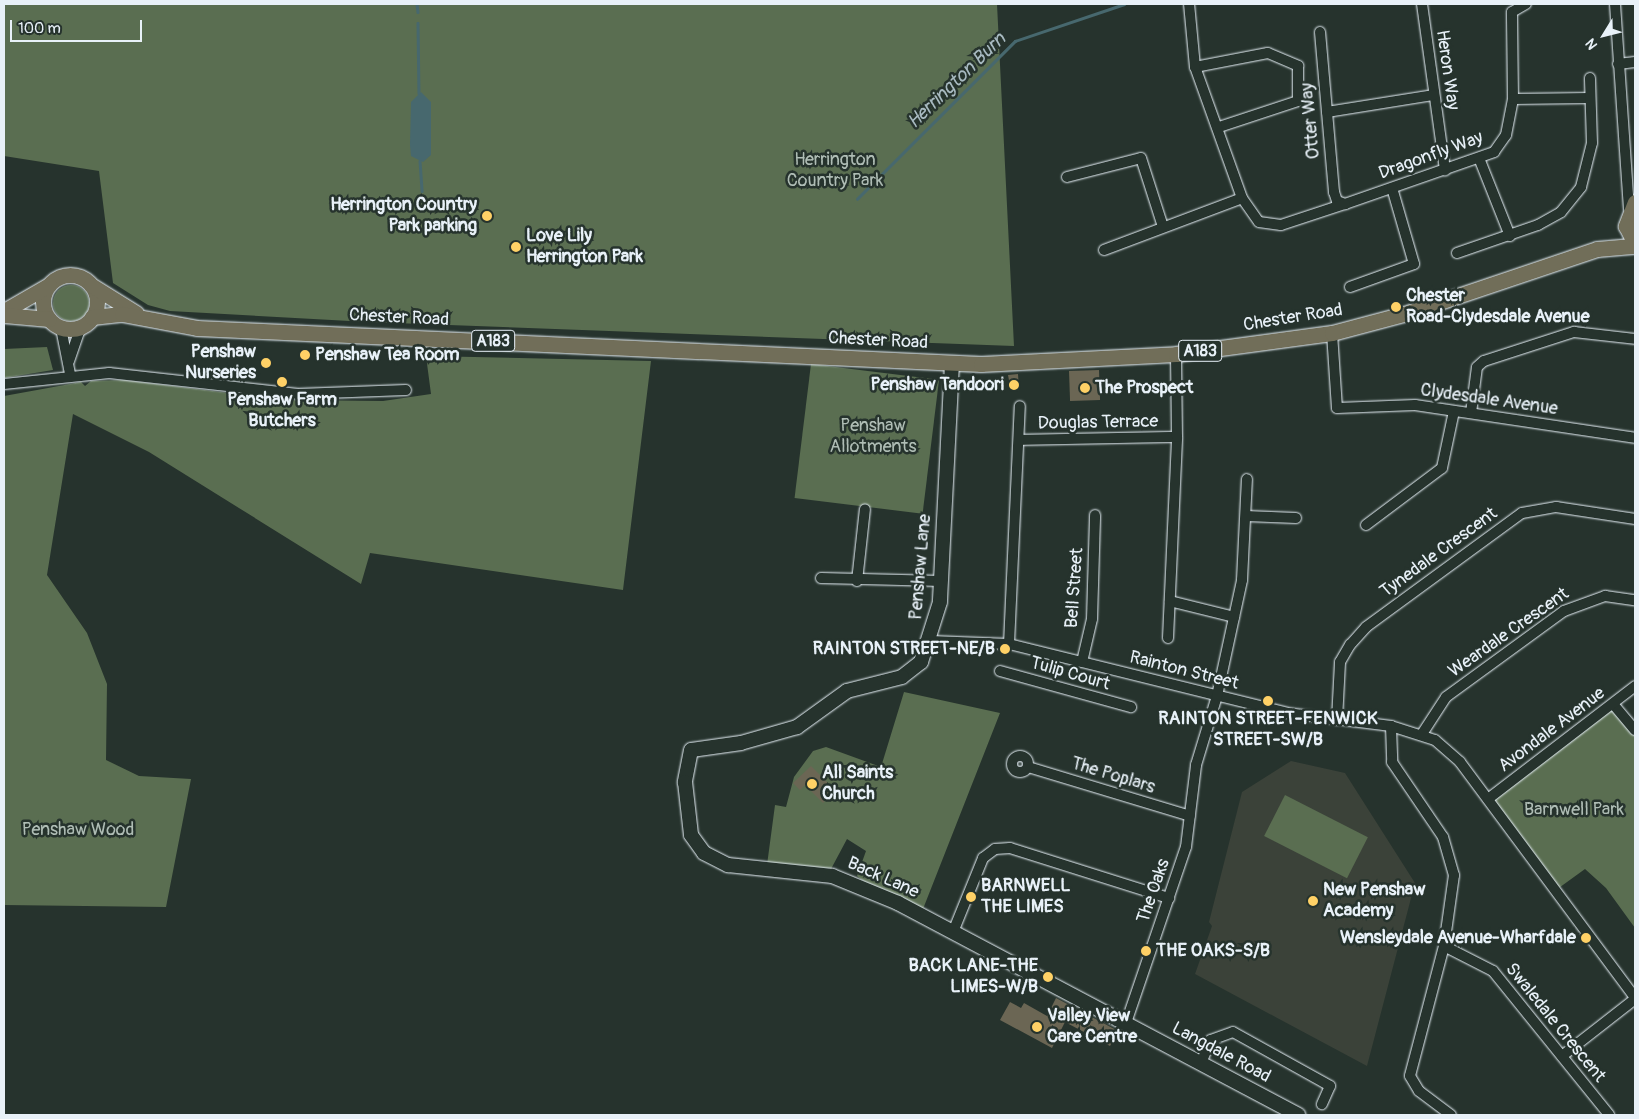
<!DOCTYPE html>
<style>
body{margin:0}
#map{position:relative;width:1639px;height:1119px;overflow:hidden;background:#26332d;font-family:Pangolin,sans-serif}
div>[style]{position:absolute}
.built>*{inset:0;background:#3b4239}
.green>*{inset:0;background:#5a6e51;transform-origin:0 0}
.round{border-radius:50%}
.water>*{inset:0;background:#47686e}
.stream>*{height:2.5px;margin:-1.25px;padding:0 1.25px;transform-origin:1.25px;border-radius:1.25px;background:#47686e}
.building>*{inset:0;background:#6b6654;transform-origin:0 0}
.roads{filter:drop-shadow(0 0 1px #e8f1f8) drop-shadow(0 0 1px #e8f1f8)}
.street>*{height:10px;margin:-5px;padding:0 5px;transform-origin:5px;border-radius:5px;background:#26332d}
.street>.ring{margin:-5px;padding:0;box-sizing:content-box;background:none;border:10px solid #26332d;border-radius:50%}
.secondary>*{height:14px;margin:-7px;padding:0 7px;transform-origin:7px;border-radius:7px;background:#26332d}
.primary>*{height:15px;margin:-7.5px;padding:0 7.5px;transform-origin:7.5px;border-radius:7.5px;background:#716e59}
.primary>.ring{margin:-7.5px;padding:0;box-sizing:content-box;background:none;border:15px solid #716e59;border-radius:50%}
.dots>*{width:14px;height:14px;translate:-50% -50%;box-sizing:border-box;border:2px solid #26332d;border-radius:50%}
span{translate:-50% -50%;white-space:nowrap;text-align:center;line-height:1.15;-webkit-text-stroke:5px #26332d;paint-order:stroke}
.shield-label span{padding:1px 4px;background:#26332d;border:1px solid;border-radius:4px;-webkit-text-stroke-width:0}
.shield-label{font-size:16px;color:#e8f1f8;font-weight:700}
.street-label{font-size:18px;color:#e8f1f8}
.park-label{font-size:18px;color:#afbdb5}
.poi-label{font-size:18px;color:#e8f1f8;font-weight:700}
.right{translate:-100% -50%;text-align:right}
.left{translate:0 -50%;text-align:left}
.water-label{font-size:19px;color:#a8bac1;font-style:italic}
.frame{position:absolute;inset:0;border:5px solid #e8f1f8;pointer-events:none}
.north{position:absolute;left:1579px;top:10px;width:50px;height:50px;-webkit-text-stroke:4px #26332d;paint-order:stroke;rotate:234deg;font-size:14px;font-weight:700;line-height:20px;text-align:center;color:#e8f1f8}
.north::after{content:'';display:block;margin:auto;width:18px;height:22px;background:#e8f1f8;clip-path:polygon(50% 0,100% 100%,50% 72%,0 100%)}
.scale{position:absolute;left:10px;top:20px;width:132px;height:22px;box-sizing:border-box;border:2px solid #e8f1f8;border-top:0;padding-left:6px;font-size:15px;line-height:18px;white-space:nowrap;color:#e8f1f8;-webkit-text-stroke:4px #26332d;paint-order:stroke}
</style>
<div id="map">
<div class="built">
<i style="clip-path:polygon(1291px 761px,1345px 773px,1415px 883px,1367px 1066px,1195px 974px,1212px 926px,1209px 922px,1242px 792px)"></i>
</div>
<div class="green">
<i style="clip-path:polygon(4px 4px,997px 4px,1014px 346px,368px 322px,170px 311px,148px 305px,113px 283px,99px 171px,4px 156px)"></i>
<i class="round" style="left:53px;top:285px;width:36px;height:36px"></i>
<i style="clip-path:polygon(47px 347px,53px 370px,4px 378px,4px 349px)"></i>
<i style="clip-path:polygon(426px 356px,651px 361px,623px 590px,370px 553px,361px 584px,149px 452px,73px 414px,47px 575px,87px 633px,107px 684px,106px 760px,139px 776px,191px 779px,166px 907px,4px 905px,4px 396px,81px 382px,85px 386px,91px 381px,125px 380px,285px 400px,383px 401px,431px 394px)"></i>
<i style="left:811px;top:364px;width:129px;height:135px;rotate:7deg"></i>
<i style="clip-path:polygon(904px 692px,1000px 713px,923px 909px,872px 888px,857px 876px,866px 851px,847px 839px,831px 869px,767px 865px,775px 805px,786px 807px,794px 777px,813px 751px,826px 747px,881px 767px)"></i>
<i style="clip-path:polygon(1613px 704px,1635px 730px,1635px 928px,1606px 888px,1585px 869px,1556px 890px,1488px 799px)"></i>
<i style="left:1285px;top:795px;width:93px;height:46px;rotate:27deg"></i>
</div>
<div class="water">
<i style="clip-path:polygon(421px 92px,431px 102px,431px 155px,423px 162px,411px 156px,410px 145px,411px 102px)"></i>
</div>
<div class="stream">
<i style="left:417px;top:4px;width:8px;rotate:83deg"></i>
<i style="left:418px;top:23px;width:70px;rotate:89.2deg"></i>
<i style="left:420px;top:161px;width:30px;rotate:86deg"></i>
<i style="left:857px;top:199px;width:223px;rotate:-45deg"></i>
<i style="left:1015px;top:41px;width:115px;rotate:-18.7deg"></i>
</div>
<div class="building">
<i style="left:1099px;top:370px;width:30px;height:30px;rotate:88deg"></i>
<i style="clip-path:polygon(1018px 374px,1019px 390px,1011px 391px,1008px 375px)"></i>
<i style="clip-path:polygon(811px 766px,835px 790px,823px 803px,805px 785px,800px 790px,793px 783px)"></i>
<i style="clip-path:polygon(1056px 998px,1118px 1031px,1110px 1046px,1065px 1022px,1052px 1048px,1000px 1020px,1010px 1002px,1021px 1008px,1024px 1003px,1047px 1016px)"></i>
</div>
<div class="roads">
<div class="street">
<i style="left:1422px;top:4px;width:168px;rotate:82.1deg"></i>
<i style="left:1615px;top:4px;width:205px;rotate:86.1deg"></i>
<i style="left:1320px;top:32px;width:161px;rotate:85deg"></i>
<i style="left:1334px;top:192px;width:9px;rotate:72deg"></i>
<i style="left:1337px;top:201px;width:9px;rotate:21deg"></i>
<i style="left:1345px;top:204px;width:158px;rotate:-19.2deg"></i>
<i style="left:1494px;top:152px;width:21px;rotate:-55deg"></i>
<i style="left:1506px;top:135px;width:37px;rotate:-79deg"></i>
<i style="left:1513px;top:99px;width:87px;rotate:-90.7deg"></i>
<i style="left:1512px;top:12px;width:16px;rotate:-30deg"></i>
<i style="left:1618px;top:64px;width:17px;rotate:-7deg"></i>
<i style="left:1195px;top:67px;width:74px;rotate:-10.9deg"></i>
<i style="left:1268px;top:53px;width:33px;rotate:23deg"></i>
<i style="left:1298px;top:66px;width:35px;rotate:90deg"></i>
<i style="left:1298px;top:101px;width:83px;rotate:161.8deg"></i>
<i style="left:1513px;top:99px;width:76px;rotate:-0.8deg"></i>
<i style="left:1327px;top:112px;width:107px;rotate:-9.1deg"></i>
<i style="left:1479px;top:158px;width:84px;rotate:68.3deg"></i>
<i style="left:1067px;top:177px;width:76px;rotate:-14.4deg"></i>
<i style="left:1141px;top:158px;width:72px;rotate:72.3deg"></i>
<i style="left:1242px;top:198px;width:29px;rotate:55deg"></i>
<i style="left:1259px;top:222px;width:22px;rotate:8deg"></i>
<i style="left:1281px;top:225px;width:67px;rotate:-18.2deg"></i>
<i style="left:1104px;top:250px;width:147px;rotate:-20.6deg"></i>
<i style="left:1242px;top:198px;width:139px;rotate:-109.7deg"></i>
<i style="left:1195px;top:67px;width:63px;rotate:-95.4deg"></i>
<i style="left:1457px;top:253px;width:86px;rotate:-19.1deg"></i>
<i style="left:1538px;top:225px;width:26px;rotate:-29deg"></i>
<i style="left:1561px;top:212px;width:32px;rotate:-51deg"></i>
<i style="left:1581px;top:187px;width:45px;rotate:-76deg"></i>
<i style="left:1592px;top:143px;width:65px;rotate:-91.8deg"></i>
<i style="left:1350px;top:287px;width:68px;rotate:-19.8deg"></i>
<i style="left:1414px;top:264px;width:79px;rotate:-106.1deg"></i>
<i style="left:61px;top:328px;width:47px;rotate:78.9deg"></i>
<i style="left:1332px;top:333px;width:75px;rotate:86.2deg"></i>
<i style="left:1337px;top:408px;width:78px;rotate:-2.2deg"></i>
<i style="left:1415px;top:405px;width:222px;rotate:8.5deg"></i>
<i style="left:69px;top:361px;width:37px;rotate:-71deg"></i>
<i style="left:4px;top:384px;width:106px;rotate:-6deg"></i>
<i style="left:109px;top:373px;width:190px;rotate:6.3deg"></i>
<i style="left:298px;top:394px;width:108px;rotate:-2.1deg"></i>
<i style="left:1471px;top:413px;width:46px;rotate:-82.6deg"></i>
<i style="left:1477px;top:367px;width:9px;rotate:-41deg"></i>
<i style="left:1484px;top:361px;width:95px;rotate:-17.9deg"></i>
<i style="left:1574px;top:332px;width:61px;rotate:6.5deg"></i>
<i style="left:1019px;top:440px;width:158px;rotate:-1.1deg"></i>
<i style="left:1246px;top:516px;width:50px;rotate:2.3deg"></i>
<i style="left:1366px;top:525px;width:95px;rotate:-36.9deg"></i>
<i style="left:1442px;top:468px;width:58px;rotate:-78.1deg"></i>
<i style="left:821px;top:578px;width:121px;rotate:1.4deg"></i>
<i style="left:857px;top:581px;width:72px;rotate:-83.7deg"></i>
<i style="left:1170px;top:601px;width:66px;rotate:14deg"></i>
<i style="left:1168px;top:638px;width:201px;rotate:-87.4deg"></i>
<i style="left:1177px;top:437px;width:83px;rotate:-90.7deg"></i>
<i style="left:931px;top:641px;width:78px;rotate:2.2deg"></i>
<i style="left:1009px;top:644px;width:286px;rotate:13.9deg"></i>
<i style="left:1287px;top:713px;width:105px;rotate:7.1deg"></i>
<i style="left:1391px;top:726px;width:36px;rotate:88deg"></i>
<i style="left:1392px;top:762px;width:91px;rotate:55.8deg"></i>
<i style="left:1443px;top:837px;width:40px;rotate:74deg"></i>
<i style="left:1454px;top:875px;width:72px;rotate:98deg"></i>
<i style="left:1444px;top:946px;width:134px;rotate:104.7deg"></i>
<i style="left:1410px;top:1076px;width:17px;rotate:59deg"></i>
<i style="left:1419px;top:1091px;width:40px;rotate:37deg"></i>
<i style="left:1009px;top:644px;width:238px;rotate:-87.4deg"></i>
<i style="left:1082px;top:662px;width:44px;rotate:-76.9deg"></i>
<i style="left:1092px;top:619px;width:104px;rotate:-88.3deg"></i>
<i style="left:1000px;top:671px;width:136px;rotate:15.4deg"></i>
<i style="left:1613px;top:704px;width:34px;rotate:50deg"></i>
<i style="left:1337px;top:720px;width:58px;rotate:-87deg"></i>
<i style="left:1340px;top:662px;width:20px;rotate:-60deg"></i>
<i style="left:1350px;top:645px;width:24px;rotate:-48deg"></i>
<i style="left:1366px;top:627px;width:193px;rotate:-36.2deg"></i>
<i style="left:1522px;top:513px;width:35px;rotate:-10deg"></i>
<i style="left:1556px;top:507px;width:80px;rotate:8.6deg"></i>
<i style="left:1391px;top:726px;width:46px;rotate:17.7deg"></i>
<i style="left:1435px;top:740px;width:33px;rotate:41deg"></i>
<i style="left:1460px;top:762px;width:294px;rotate:53.4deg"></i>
<i style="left:1422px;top:734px;width:44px;rotate:-57deg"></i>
<i style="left:1446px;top:697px;width:146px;rotate:-36.1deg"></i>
<i style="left:1564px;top:611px;width:44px;rotate:-20.1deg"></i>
<i style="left:1605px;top:596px;width:30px;rotate:8deg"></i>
<i class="ring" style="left:1012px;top:756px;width:6px;height:6px"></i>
<i style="left:1028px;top:767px;width:169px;rotate:16.8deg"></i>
<i style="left:1488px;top:799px;width:185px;rotate:-37.5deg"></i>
<i style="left:953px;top:932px;width:80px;rotate:-67.9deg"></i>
<i style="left:983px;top:858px;width:15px;rotate:-37deg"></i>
<i style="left:995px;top:849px;width:15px;rotate:-4deg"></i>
<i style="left:1010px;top:848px;width:167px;rotate:17.5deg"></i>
<i style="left:1444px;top:946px;width:55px;rotate:27deg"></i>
<i style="left:1493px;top:971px;width:185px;rotate:51.1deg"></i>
<i style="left:1126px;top:1023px;width:186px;rotate:-71.2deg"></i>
<i style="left:1186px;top:847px;width:83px;rotate:-83deg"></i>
<i style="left:1196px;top:765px;width:72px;rotate:-73.1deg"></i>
<i style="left:1217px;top:696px;width:119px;rotate:-77.8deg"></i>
<i style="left:1242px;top:580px;width:101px;rotate:-87.2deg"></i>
<i style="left:1562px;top:1056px;width:93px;rotate:-38deg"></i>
<i style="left:1201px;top:1063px;width:25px;rotate:-67deg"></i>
<i style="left:1211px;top:1040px;width:23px;rotate:-20deg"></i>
<i style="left:1233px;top:1032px;width:111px;rotate:29.1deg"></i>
<i style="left:1330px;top:1086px;width:20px;rotate:114deg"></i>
</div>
<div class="secondary">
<i style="left:952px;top:363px;width:239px;rotate:92.9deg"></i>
<i style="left:940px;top:602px;width:63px;rotate:107.6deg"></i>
<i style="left:921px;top:662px;width:24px;rotate:142deg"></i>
<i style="left:902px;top:677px;width:57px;rotate:165.7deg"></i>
<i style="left:847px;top:691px;width:62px;rotate:144.2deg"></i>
<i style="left:797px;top:727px;width:58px;rotate:164.1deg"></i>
<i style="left:741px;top:743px;width:50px;rotate:172deg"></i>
<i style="left:691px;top:750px;width:33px;rotate:101deg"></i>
<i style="left:685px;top:782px;width:53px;rotate:83.5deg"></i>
<i style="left:691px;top:835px;width:22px;rotate:54deg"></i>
<i style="left:704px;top:853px;width:27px;rotate:27deg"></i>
<i style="left:728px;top:865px;width:105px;rotate:6deg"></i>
<i style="left:832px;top:876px;width:71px;rotate:22.2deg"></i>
<i style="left:898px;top:903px;width:453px;rotate:27.9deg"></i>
</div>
<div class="primary">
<i style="left:1635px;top:202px;width:26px;rotate:111deg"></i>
<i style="left:1626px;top:226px;width:20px;rotate:63deg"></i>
<i class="ring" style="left:43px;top:275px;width:39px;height:39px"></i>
<i style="left:91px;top:285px;width:53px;rotate:31.9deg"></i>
<i style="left:4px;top:311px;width:52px;rotate:-30deg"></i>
<i style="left:4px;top:315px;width:45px;rotate:5.1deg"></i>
<i style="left:92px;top:317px;width:30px;rotate:-6deg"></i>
<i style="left:122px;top:314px;width:76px;rotate:10.6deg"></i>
<i style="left:197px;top:328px;width:785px;rotate:2.63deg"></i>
<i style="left:981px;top:364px;width:195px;rotate:-2.9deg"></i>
<i style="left:1176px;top:354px;width:157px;rotate:-7.7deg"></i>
<i style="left:1332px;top:333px;width:74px;rotate:-14.8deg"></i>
<i style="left:1404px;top:314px;width:204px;rotate:-18.6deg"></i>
<i style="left:1597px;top:249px;width:38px;rotate:-5deg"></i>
</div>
</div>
<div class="dots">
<i style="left:487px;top:216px;background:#ffd166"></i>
<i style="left:516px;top:247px;background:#ffd166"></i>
<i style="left:1396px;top:307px;background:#ffd166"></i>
<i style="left:305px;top:355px;background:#ffd166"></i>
<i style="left:266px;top:363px;background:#ffd166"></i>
<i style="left:282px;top:382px;background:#ffd166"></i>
<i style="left:1014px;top:385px;background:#ffd166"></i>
<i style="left:1085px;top:388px;background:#ffd166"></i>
<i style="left:1005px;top:649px;background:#ffd166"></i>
<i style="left:1268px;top:701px;background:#ffd166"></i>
<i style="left:812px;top:784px;background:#ffd166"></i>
<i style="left:971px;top:897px;background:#ffd166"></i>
<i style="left:1313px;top:901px;background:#ffd166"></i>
<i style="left:1586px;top:938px;background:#ffd166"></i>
<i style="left:1146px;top:951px;background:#ffd166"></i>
<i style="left:1048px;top:977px;background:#ffd166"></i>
<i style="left:1037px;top:1027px;background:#ffd166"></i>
</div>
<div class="shield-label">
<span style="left:493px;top:341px">A183</span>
<span style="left:1200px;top:351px">A183</span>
</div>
<div class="street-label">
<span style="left:1447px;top:70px;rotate:82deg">Heron Way</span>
<span style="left:1311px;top:121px;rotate:-95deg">Otter Way</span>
<span style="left:1431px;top:156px;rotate:-20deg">Dragonfly Way</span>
<span style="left:399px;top:318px;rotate:3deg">Chester Road</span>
<span style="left:1293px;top:318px;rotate:-9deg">Chester Road</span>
<span style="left:878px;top:341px;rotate:3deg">Chester Road</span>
<span style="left:1489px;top:400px;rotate:8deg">Clydesdale Avenue</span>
<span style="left:1098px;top:423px;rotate:-1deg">Douglas Terrace</span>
<span style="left:1439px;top:553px;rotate:-36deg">Tynedale Crescent</span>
<span style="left:921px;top:567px;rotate:-85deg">Penshaw Lane</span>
<span style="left:1075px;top:588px;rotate:-86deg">Bell Street</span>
<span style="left:1509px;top:633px;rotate:-35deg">Weardale Crescent</span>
<span style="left:1184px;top:671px;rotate:14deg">Rainton Street</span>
<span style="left:1070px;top:674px;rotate:16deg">Tulip Court</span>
<span style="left:1552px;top:730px;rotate:-37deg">Avondale Avenue</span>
<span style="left:1113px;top:776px;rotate:17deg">The Poplars</span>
<span style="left:883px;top:878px;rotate:24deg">Back Lane</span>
<span style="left:1154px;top:891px;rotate:-71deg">The Oaks</span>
<span style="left:1555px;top:1023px;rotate:51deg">Swaledale Crescent</span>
<span style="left:1221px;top:1053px;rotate:28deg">Langdale Road</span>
</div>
<div class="park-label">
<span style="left:835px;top:171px">Herrington<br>Country Park</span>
<span style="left:873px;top:437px">Penshaw<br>Allotments</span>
<span style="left:1574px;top:810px">Barnwell Park</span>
<span style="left:78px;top:830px">Penshaw Wood</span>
</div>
<div class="poi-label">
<span class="right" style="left:477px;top:216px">Herrington Country<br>Park parking</span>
<span class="left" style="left:526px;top:247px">Love Lily<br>Herrington Park</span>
<span class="left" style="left:1406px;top:307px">Chester<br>Road-Clydesdale Avenue</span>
<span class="right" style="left:256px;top:363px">Penshaw<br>Nurseries</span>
<span class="left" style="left:315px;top:355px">Penshaw Tea Room</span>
<span class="right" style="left:1004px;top:385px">Penshaw Tandoori</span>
<span class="left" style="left:1095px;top:388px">The Prospect</span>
<span style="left:282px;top:411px">Penshaw Farm<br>Butchers</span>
<span class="right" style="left:995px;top:649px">RAINTON STREET-NE/B</span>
<span style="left:1268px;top:730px">RAINTON STREET-FENWICK<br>STREET-SW/B</span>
<span class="left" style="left:822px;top:784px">All Saints<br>Church</span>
<span class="left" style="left:981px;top:897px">BARNWELL<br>THE LIMES</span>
<span class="left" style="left:1323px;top:901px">New Penshaw<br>Academy</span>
<span class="right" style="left:1576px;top:938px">Wensleydale Avenue-Wharfdale</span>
<span class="left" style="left:1156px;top:951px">THE OAKS-S/B</span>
<span class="right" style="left:1038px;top:977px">BACK LANE-THE<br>LIMES-W/B</span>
<span class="left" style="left:1047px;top:1027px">Valley View<br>Care Centre</span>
</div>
<div class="water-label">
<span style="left:957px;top:81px;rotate:-44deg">Herrington Burn</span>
</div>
<div class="frame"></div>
<div class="north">N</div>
<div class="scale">100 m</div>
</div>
